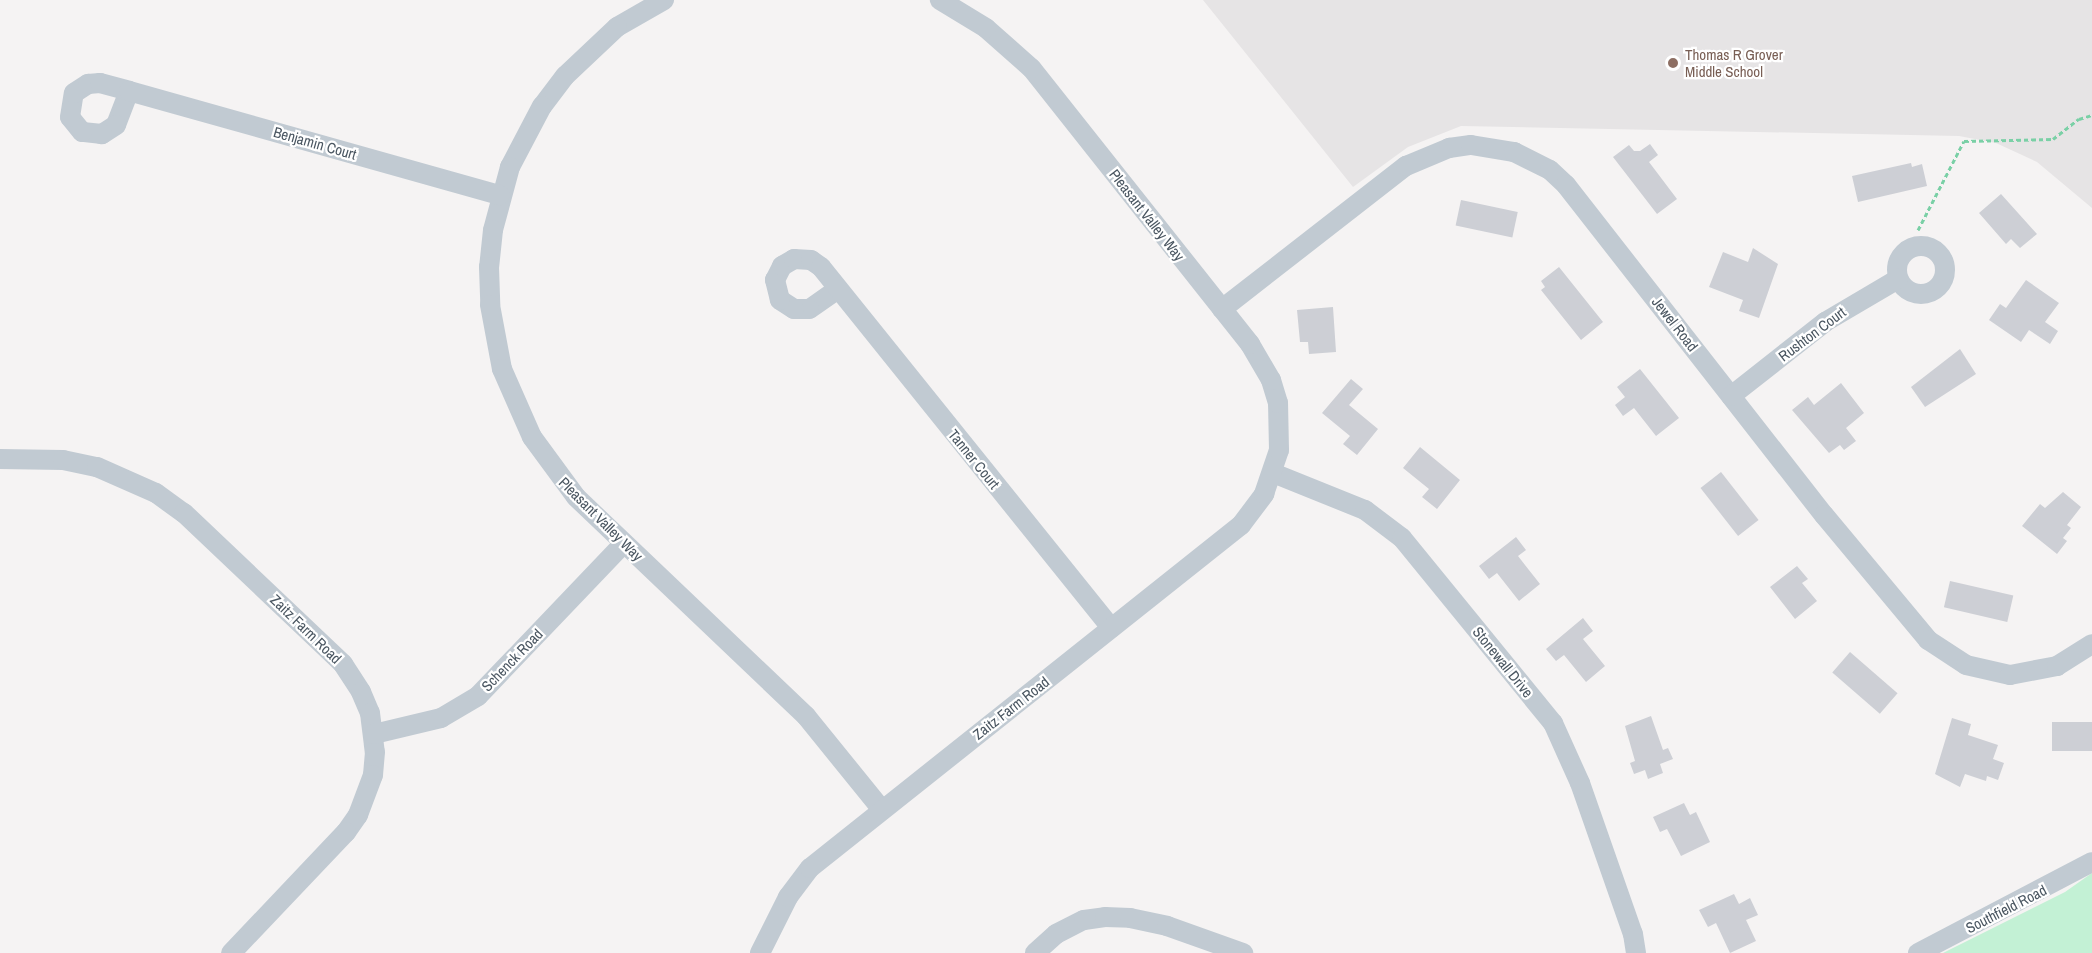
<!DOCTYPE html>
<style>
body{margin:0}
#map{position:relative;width:2092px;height:953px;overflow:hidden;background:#f5f3f3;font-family:"Archivo Narrow",sans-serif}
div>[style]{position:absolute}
.education>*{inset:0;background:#e6e4e5}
.green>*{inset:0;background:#c3f1d5}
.building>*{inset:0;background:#cdcfd5;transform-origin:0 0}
.path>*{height:3px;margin-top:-1.5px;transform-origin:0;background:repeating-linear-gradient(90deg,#7ad0a6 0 4.5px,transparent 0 7.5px)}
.minor>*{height:20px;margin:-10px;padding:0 10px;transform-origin:10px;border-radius:10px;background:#c1cad2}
.minor>.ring{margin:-10px;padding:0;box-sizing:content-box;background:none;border:20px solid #c1cad2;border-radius:50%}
.dots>*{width:16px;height:16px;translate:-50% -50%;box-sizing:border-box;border:3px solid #fff;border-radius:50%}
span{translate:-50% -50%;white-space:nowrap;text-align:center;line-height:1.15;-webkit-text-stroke:4.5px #fff;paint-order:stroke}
.education-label{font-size:15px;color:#785e54}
.left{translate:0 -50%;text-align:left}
.street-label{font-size:15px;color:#4a5661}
</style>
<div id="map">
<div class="education">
<i style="clip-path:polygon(1203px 0,2092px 0,2092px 208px,2037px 162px,1996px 143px,1959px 136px,1461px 126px,1408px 147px,1353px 187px)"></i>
</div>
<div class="green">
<i style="clip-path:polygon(2092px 873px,2092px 953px,1943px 953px,2065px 892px)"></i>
</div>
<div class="building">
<i style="clip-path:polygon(1650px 144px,1658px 155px,1649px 162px,1677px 199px,1657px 214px,1613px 157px,1629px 145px,1634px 151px,1640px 151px)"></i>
<i style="clip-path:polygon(1911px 163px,1912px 167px,1922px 164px,1927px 186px,1858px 202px,1852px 176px)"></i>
<i style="clip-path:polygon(2001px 194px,2037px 234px,2020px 248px,2011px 239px,2006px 244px,1979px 213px)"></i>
<i style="left:1461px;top:200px;width:58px;height:26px;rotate:12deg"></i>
<i style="clip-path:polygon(1753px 248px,1778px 264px,1759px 318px,1739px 311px,1743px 300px,1709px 287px,1723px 252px,1748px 262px)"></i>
<i style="clip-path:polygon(1559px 267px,1603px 322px,1581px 340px,1541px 290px,1545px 287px,1541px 281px)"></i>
<i style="clip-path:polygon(2026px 280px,2059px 303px,2045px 322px,2058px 331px,2050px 344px,2029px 330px,2021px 342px,1989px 320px,2000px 304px,2006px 308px)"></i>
<i style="clip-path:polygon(1333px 307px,1336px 352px,1309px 354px,1308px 342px,1300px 342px,1297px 310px)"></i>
<i style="clip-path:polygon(1960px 349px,1976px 374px,1925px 407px,1911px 387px)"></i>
<i style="clip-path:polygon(1640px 369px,1679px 418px,1656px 436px,1634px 408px,1623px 416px,1615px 405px,1625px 397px,1617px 387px)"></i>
<i style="clip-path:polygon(1351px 379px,1363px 389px,1349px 405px,1378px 429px,1357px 455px,1343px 444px,1350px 436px,1322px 413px)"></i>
<i style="clip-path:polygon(1841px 383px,1864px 413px,1846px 428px,1856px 441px,1844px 450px,1840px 445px,1829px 453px,1792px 410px,1808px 397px,1814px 405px)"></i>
<i style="clip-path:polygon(1420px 447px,1460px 480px,1437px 509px,1422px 497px,1429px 489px,1403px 468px)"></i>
<i style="left:1721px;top:472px;width:61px;height:26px;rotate:52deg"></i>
<i style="clip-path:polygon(2063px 492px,2081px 507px,2067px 525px,2071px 528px,2063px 538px,2067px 541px,2057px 554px,2022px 526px,2040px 504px,2045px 508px)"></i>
<i style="clip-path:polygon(1516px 537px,1526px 550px,1518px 556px,1540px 584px,1519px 601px,1497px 573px,1489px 579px,1479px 566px)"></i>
<i style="clip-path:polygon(1797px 566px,1808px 579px,1802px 583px,1817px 601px,1795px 619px,1770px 587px)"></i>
<i style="left:1950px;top:581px;width:65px;height:27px;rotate:13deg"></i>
<i style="clip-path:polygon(1583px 618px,1593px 631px,1583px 639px,1605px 666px,1586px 682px,1564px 655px,1556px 661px,1546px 649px)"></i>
<i style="left:1850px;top:652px;width:63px;height:27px;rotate:41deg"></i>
<i style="clip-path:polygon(1651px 716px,1663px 750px,1668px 748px,1673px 759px,1660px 764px,1663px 773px,1648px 779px,1645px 770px,1634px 774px,1630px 763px,1635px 761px,1625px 726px)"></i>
<i style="clip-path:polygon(1952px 718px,1971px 724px,1968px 735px,1998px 745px,1993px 759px,2004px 763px,1998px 780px,1987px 776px,1986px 781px,1965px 774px,1960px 787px,1935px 774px)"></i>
<i style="left:2092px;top:722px;width:29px;height:40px;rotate:90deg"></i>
<i style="clip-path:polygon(1684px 803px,1690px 815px,1696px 812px,1710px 842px,1681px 856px,1667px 829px,1660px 832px,1653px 817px)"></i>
<i style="clip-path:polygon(1734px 894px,1739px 904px,1750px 898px,1758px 915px,1746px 920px,1756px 941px,1730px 953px,1716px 923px,1708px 927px,1699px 910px)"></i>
</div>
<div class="path">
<i style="left:1918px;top:230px;width:100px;rotate:-62.7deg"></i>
<i style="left:1964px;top:141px;width:89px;rotate:-1.3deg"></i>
<i style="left:2053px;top:139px;width:33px;rotate:-38deg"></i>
<i style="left:2079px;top:119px;width:14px;rotate:-17deg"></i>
</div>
<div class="minor">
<i style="left:664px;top:0;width:54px;rotate:150.1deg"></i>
<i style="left:617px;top:27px;width:71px;rotate:136.7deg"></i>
<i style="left:565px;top:76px;width:38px;rotate:127deg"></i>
<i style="left:542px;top:106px;width:69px;rotate:117.7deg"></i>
<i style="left:510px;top:167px;width:65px;rotate:105.1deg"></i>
<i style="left:493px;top:230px;width:37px;rotate:96deg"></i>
<i style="left:489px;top:267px;width:38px;rotate:88deg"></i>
<i style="left:490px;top:305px;width:65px;rotate:79.4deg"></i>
<i style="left:502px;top:369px;width:74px;rotate:66.2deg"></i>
<i style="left:532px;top:437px;width:74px;rotate:53.7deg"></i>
<i style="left:576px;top:497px;width:318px;rotate:43.6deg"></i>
<i style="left:806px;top:716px;width:121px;rotate:51deg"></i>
<i style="left:129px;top:91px;width:36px;rotate:111deg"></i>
<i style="left:116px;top:125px;width:17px;rotate:147deg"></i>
<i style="left:102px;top:134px;width:20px;rotate:-174deg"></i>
<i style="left:82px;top:132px;width:19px;rotate:-129deg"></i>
<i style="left:70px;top:117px;width:24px;rotate:-81deg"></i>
<i style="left:74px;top:93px;width:17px;rotate:-33deg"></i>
<i style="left:88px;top:84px;width:12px;rotate:-5deg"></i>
<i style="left:100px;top:83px;width:30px;rotate:15deg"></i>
<i style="left:129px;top:91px;width:385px;rotate:15.7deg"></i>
<i class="ring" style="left:1897px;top:246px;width:28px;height:28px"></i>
<i style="left:838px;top:289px;width:35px;rotate:145deg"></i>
<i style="left:809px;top:309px;width:15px;rotate:180deg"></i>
<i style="left:794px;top:309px;width:17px;rotate:-147deg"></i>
<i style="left:780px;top:300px;width:21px;rotate:-104deg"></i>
<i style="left:775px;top:280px;width:16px;rotate:-63deg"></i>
<i style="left:782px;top:266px;width:14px;rotate:-30deg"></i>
<i style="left:794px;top:259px;width:17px;rotate:3deg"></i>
<i style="left:811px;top:260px;width:12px;rotate:35deg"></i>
<i style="left:821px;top:267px;width:463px;rotate:51.2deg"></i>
<i style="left:1222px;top:309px;width:233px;rotate:-37.9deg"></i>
<i style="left:1406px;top:166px;width:47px;rotate:-22.7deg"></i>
<i style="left:1449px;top:148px;width:22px;rotate:-8deg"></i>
<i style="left:1471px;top:145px;width:44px;rotate:9.2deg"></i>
<i style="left:1514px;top:152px;width:40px;rotate:26.6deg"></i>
<i style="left:1550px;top:170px;width:22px;rotate:43deg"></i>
<i style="left:1566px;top:185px;width:419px;rotate:52deg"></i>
<i style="left:1824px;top:515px;width:163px;rotate:50.2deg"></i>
<i style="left:1928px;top:640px;width:45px;rotate:33.3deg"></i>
<i style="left:1966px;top:665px;width:45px;rotate:12.8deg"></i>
<i style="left:2010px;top:675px;width:48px;rotate:-10.8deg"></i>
<i style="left:2057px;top:666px;width:41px;rotate:-32.2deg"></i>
<i style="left:1731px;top:396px;width:120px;rotate:-38.2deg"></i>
<i style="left:1825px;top:322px;width:85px;rotate:-30.5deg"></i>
<i style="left:0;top:459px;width:63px;rotate:0.9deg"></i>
<i style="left:63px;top:460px;width:35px;rotate:12deg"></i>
<i style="left:97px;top:467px;width:64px;rotate:23.8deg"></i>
<i style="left:156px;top:493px;width:34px;rotate:36deg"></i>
<i style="left:184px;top:513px;width:219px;rotate:43.5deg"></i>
<i style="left:343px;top:664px;width:33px;rotate:57deg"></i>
<i style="left:361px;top:692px;width:23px;rotate:67deg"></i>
<i style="left:370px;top:713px;width:39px;rotate:83deg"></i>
<i style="left:375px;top:752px;width:23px;rotate:95deg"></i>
<i style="left:373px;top:775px;width:43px;rotate:110.6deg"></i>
<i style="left:358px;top:815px;width:21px;rotate:125deg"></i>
<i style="left:346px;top:832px;width:167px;rotate:133.5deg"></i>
<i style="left:1273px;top:473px;width:99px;rotate:21.9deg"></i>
<i style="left:1365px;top:510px;width:46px;rotate:37.1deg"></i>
<i style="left:1402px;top:538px;width:239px;rotate:50.8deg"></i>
<i style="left:1553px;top:723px;width:66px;rotate:65.8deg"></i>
<i style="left:1580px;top:783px;width:160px;rotate:70.7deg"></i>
<i style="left:1633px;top:934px;width:19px;rotate:81deg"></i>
<i style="left:374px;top:734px;width:69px;rotate:-13.4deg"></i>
<i style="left:441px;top:718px;width:43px;rotate:-30.7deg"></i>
<i style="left:478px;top:696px;width:211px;rotate:-46.3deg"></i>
<i style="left:760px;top:953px;width:63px;rotate:-63.4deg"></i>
<i style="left:788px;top:897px;width:36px;rotate:-53deg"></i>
<i style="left:810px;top:868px;width:551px;rotate:-38.51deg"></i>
<i style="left:1241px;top:525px;width:39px;rotate:-53deg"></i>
<i style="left:1264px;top:494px;width:46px;rotate:-71.2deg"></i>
<i style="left:1279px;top:450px;width:47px;rotate:-91.2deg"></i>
<i style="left:1278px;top:403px;width:24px;rotate:-107deg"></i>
<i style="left:1271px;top:380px;width:42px;rotate:-120.3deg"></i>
<i style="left:1250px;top:344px;width:352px;rotate:-128.4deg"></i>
<i style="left:1031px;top:68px;width:60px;rotate:-138.4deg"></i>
<i style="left:986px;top:28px;width:54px;rotate:-148.7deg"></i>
<i style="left:1035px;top:953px;width:28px;rotate:-42deg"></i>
<i style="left:1056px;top:934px;width:31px;rotate:-27deg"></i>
<i style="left:1084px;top:920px;width:21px;rotate:-8deg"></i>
<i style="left:1105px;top:917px;width:25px;rotate:2deg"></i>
<i style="left:1130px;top:918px;width:38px;rotate:12deg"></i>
<i style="left:1167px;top:926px;width:81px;rotate:19.6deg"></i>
<i style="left:1918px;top:953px;width:196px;rotate:-27.6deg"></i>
</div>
<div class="dots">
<i style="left:1673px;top:63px;background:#8d6e63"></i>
</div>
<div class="education-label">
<span class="left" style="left:1685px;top:63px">Thomas R Grover<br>Middle School</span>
</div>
<div class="street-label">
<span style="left:315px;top:143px;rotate:16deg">Benjamin Court</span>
<span style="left:1147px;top:215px;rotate:52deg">Pleasant Valley Way</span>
<span style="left:1675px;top:324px;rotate:52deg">Jewel Road</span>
<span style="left:1812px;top:334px;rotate:-37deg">Rushton Court</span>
<span style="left:974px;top:459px;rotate:51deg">Tanner Court</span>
<span style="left:601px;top:519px;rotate:45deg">Pleasant Valley Way</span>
<span style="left:306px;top:629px;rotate:44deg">Zaitz Farm Road</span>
<span style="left:512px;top:660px;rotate:-46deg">Schenck Road</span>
<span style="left:1503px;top:662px;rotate:51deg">Stonewall Drive</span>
<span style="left:1011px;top:708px;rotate:-38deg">Zaitz Farm Road</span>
<span style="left:2006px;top:909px;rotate:-27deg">Southfield Road</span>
</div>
</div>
